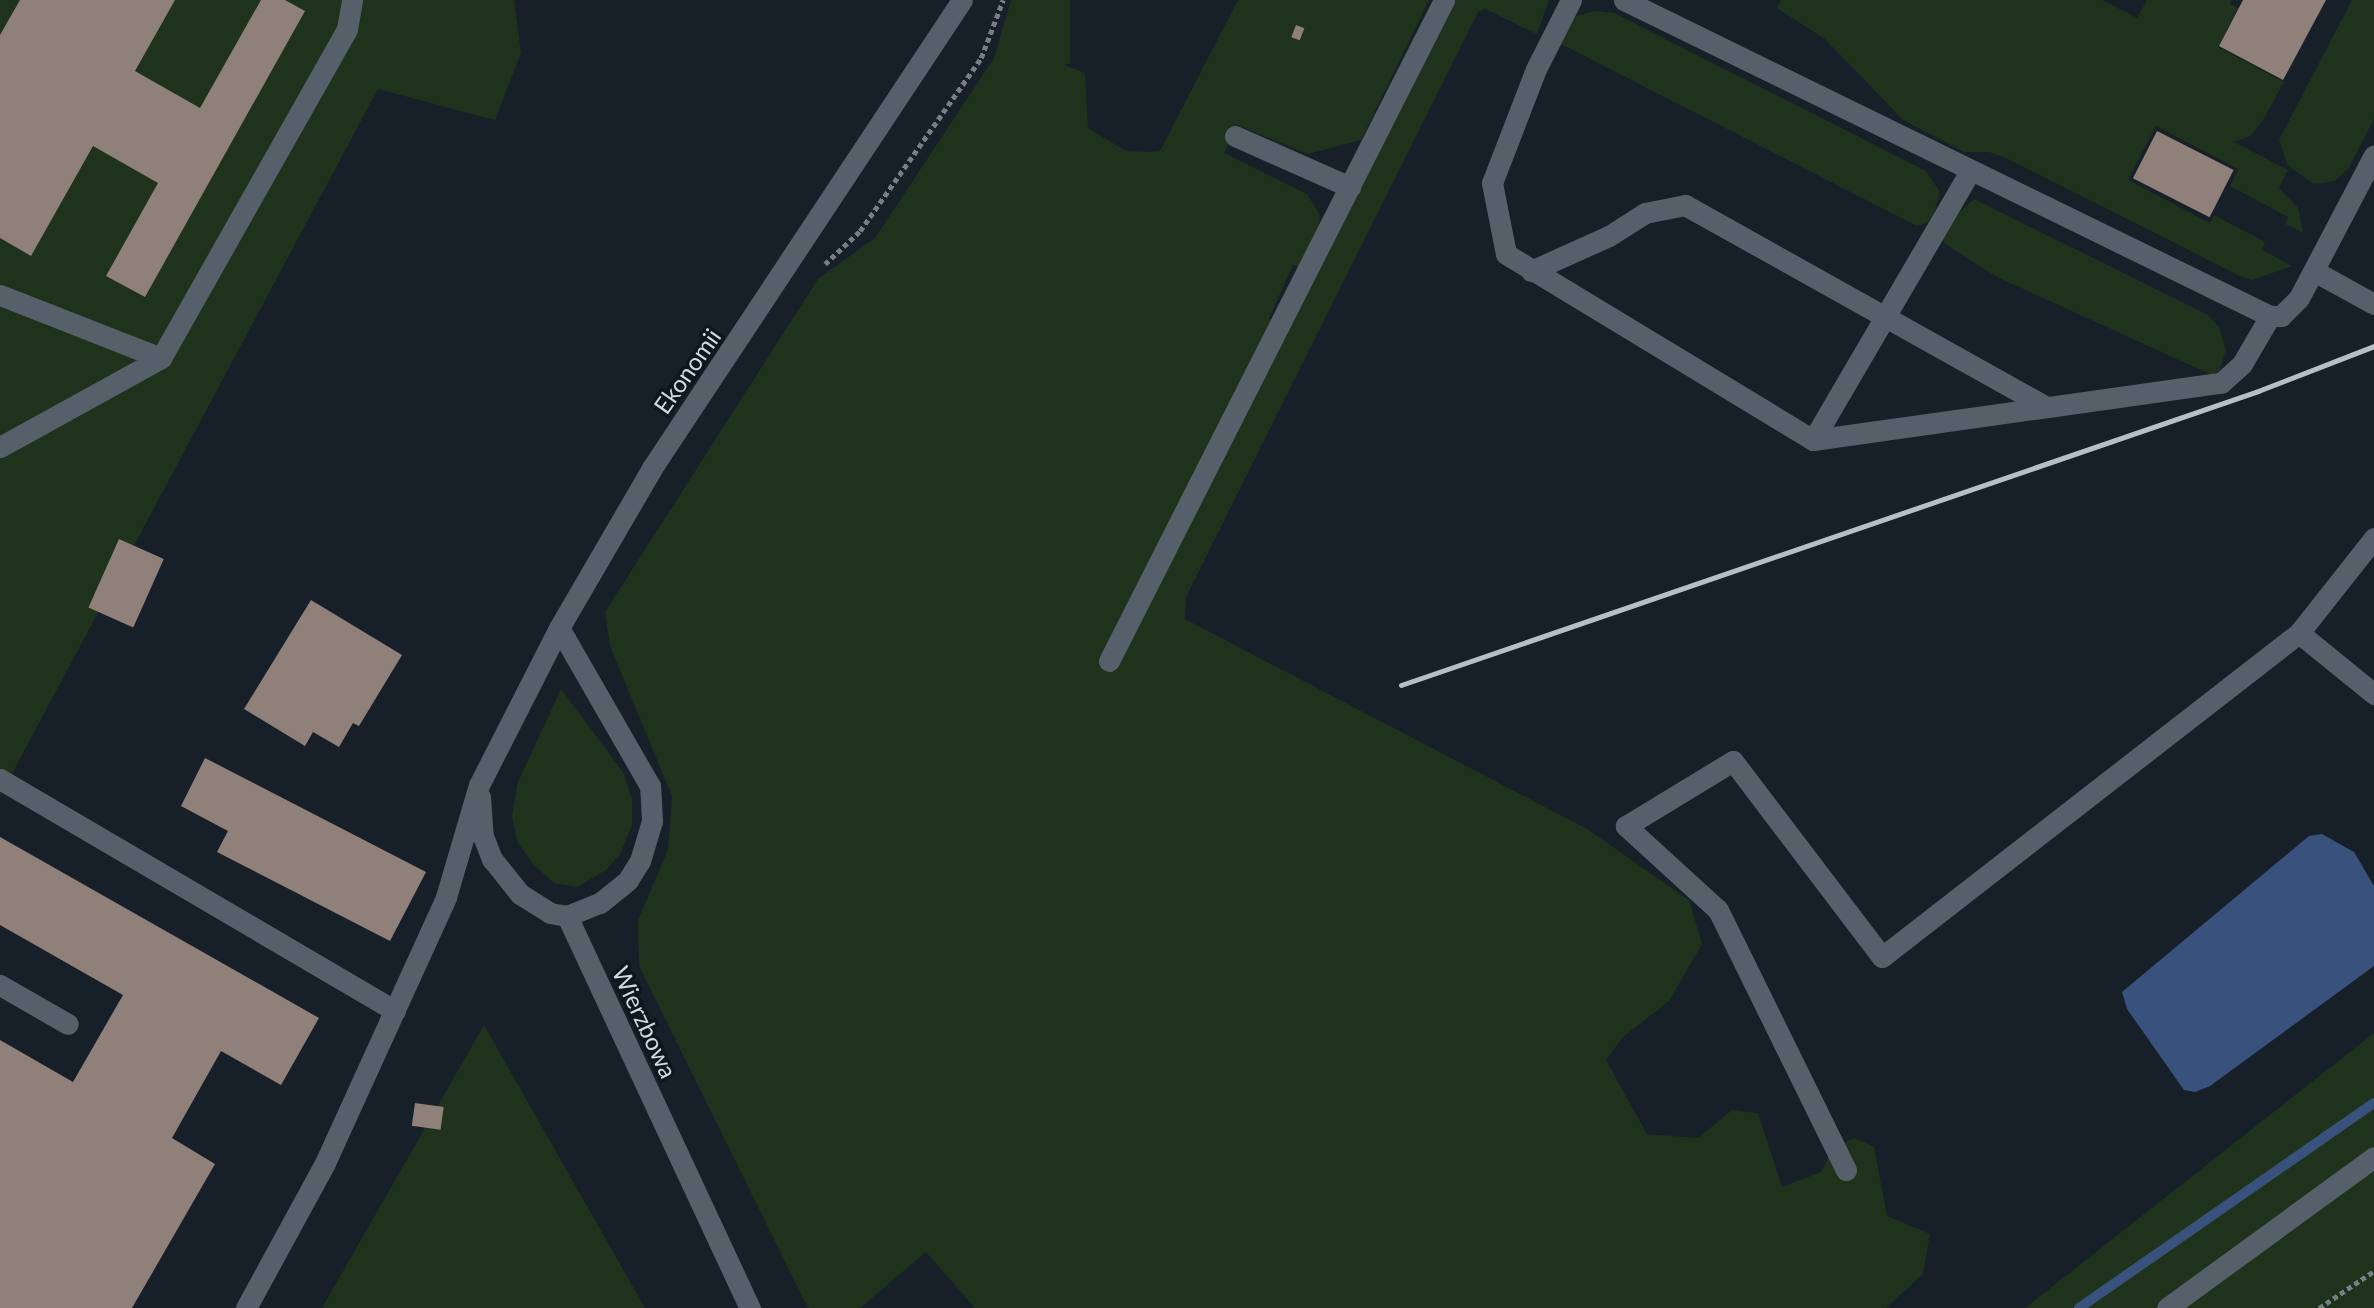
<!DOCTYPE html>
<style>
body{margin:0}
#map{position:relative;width:2374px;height:1308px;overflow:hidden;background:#172029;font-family:Lato,sans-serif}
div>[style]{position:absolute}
.green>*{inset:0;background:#1f321b}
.water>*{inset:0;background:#39527d}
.stream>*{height:10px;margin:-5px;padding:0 5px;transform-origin:5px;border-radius:5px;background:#39527d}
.building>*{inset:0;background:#90807a;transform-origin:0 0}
.path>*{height:4.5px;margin-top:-2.25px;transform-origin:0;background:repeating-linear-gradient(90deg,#777e86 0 5px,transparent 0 8.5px)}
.minor>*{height:21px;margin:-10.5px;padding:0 10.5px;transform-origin:10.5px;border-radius:10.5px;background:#56606b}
.rail>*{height:5px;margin:-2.5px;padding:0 2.5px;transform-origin:2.5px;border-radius:2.5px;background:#b8bec5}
span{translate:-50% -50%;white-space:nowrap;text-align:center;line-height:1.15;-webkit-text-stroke:7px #0e171f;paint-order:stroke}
.street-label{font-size:24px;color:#d3d9df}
</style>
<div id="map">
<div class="green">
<i style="clip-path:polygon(0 0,514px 0,521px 53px,495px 120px,378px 89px,0 796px)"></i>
<i style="clip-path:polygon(1011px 0,1070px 0,1070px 63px,1064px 65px,1085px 73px,1088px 128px,1126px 151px,1150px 152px,1160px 151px,1238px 0,1429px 0,1361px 140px,1308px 154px,1237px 125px,1224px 153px,1307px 194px,1320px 215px,1316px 245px,1298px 267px,1293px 265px,1269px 318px,1281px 343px,1454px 0,1549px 0,1537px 34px,1485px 9px,1478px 12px,1186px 597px,1185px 619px,1587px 829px,1689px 900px,1702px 944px,1669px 1001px,1623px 1037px,1606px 1060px,1647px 1134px,1698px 1138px,1732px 1110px,1758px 1113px,1782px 1187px,1821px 1172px,1833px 1148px,1855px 1138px,1874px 1147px,1887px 1216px,1930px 1234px,1923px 1274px,1886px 1308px,975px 1308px,926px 1252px,860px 1308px,809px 1308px,804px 1300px,639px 966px,638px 920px,668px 850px,672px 796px,610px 646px,605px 612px,818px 279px,875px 238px,994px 58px)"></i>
<i style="clip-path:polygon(1781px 0,2102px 0,2137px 18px,2147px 0,2232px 0,2230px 4px,2238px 8px,2218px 47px,2284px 82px,2262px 122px,2250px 136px,2234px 142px,2288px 170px,2279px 188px,2298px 208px,2303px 233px,2285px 224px,2288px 217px,2230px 186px,2238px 169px,2156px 126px,2128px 180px,2210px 223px,2214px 215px,2265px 242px,2262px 250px,2292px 266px,2252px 280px,2244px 278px,2006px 158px,1989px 152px,1964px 152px,1903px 120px,1825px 39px,1777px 8px)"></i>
<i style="clip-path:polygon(2352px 0,2374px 0,2374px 119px,2349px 168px,2335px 181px,2314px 184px,2288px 166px,2279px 140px)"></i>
<i style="clip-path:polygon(1595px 11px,1614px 13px,1926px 171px,1940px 192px,1934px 213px,1927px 223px,1917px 226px,1559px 43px,1576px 16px)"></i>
<i style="clip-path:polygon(1974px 199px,2208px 315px,2219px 327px,2226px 350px,2219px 371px,2212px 375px,1997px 277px,1945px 244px,1943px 239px,1953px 218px)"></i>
<i style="clip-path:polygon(561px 689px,623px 772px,632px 799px,632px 825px,620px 854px,606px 870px,577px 887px,554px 883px,532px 863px,517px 841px,512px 816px,518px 782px)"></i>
<i style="clip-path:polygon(484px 1025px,645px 1308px,322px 1308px)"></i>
<i style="clip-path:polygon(2374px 1033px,2374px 1308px,2025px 1308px)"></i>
</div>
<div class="water">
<i style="clip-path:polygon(2322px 834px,2354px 852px,2374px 886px,2374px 966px,2210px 1086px,2195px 1092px,2184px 1090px,2127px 1009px,2122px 992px,2309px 836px)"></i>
</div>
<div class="stream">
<i style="left:2079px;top:1308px;width:359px;rotate:-34.8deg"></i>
</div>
<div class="building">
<i style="clip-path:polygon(20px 0,175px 0,135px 71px,200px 108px,261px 0,285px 0,305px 11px,145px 297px,106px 276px,158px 183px,93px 146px,31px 256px,0 238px,0 35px)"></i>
<i style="clip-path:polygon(2243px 0,2326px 0,2283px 80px,2219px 46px)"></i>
<i style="left:1296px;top:25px;width:9px;height:13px;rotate:21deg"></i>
<i style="left:2157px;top:131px;width:86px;height:53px;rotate:27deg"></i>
<i style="left:119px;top:539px;width:49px;height:75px;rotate:24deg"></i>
<i style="clip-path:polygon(311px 600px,402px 655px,359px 726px,353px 723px,339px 747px,313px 732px,305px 746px,244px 709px)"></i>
<i style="clip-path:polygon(205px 758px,426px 872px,390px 941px,217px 852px,228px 831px,181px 806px)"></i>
<i style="clip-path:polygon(0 837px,319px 1018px,281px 1085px,221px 1051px,172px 1138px,215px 1164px,132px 1308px,0 1308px,0 1040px,73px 1082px,123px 995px,0 925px)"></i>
<i style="left:415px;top:1103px;width:29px;height:23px;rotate:8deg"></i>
</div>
<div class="path">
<i style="left:825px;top:264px;width:48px;rotate:-43.3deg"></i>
<i style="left:860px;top:231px;width:211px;rotate:-55deg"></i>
<i style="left:981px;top:58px;width:62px;rotate:-69.2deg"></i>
<i style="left:2319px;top:1308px;width:66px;rotate:-33.9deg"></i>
</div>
<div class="minor">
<i style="left:1571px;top:0;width:77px;rotate:116.9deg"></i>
<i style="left:1536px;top:69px;width:122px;rotate:111.1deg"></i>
<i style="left:1492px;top:183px;width:72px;rotate:78.8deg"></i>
<i style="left:1506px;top:254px;width:359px;rotate:31.2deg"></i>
<i style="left:1813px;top:440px;width:412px;rotate:-8deg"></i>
<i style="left:2221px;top:383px;width:28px;rotate:-42deg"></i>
<i style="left:2242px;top:364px;width:56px;rotate:-59.7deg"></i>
<i style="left:1624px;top:0;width:719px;rotate:26.07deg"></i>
<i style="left:2270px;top:316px;width:11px"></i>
<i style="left:2281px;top:316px;width:25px;rotate:-45deg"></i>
<i style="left:2299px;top:298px;width:161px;rotate:-62.3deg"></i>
<i style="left:1235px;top:136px;width:126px;rotate:23.9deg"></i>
<i style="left:1531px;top:271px;width:85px;rotate:-24.2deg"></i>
<i style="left:1609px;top:236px;width:43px;rotate:-32.6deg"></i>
<i style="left:1645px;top:213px;width:41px;rotate:-11.3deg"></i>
<i style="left:1685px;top:205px;width:414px;rotate:29.2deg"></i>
<i style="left:2314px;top:271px;width:68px;rotate:28.8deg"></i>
<i style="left:0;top:295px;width:173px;rotate:21.4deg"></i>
<i style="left:1813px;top:440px;width:309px;rotate:-59.7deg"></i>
<i style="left:0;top:447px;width:184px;rotate:-28.9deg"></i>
<i style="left:161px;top:358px;width:378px;rotate:-60.5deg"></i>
<i style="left:347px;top:29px;width:29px;rotate:-80deg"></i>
<i style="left:2299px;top:633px;width:97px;rotate:39.1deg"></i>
<i style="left:1109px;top:661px;width:741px;rotate:-63.12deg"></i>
<i style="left:0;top:779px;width:458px;rotate:30.4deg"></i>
<i style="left:480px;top:797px;width:39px;rotate:86deg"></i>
<i style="left:483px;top:836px;width:25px;rotate:69deg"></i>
<i style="left:492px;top:859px;width:45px;rotate:51.3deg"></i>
<i style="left:520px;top:894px;width:36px;rotate:32deg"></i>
<i style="left:550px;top:913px;width:17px;rotate:10deg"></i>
<i style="left:567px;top:916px;width:35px;rotate:-22deg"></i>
<i style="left:600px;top:903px;width:36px;rotate:-39deg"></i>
<i style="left:628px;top:880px;width:22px;rotate:-58deg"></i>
<i style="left:640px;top:861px;width:42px;rotate:-73.3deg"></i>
<i style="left:652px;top:821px;width:35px;rotate:-93deg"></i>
<i style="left:650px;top:786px;width:182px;rotate:-119.9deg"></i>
<i style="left:567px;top:916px;width:433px;rotate:65deg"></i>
<i style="left:0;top:985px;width:78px;rotate:29.8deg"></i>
<i style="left:1846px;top:1170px;width:290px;rotate:-116.2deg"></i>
<i style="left:1718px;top:910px;width:125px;rotate:-137.6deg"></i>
<i style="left:1626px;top:826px;width:125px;rotate:-31.3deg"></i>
<i style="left:1733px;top:761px;width:246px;rotate:52.8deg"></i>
<i style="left:1882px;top:957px;width:528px;rotate:-37.85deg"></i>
<i style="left:2299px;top:633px;width:121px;rotate:-51.7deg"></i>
<i style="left:246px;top:1308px;width:165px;rotate:-61.4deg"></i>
<i style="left:325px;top:1163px;width:292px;rotate:-65.5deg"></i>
<i style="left:446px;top:897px;width:117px;rotate:-73.6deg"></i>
<i style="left:479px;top:785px;width:176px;rotate:-63deg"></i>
<i style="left:559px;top:628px;width:185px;rotate:-59.8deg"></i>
<i style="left:652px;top:468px;width:561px;rotate:-56.48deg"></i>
<i style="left:2167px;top:1308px;width:256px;rotate:-36.1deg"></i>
</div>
<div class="rail">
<i style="left:1401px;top:685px;width:906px;rotate:-18.93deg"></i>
<i style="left:2258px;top:391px;width:124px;rotate:-21.2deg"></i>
</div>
<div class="street-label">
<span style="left:687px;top:371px;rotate:-55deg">Ekonomii</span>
<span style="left:645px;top:1022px;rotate:65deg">Wierzbowa</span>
</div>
</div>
